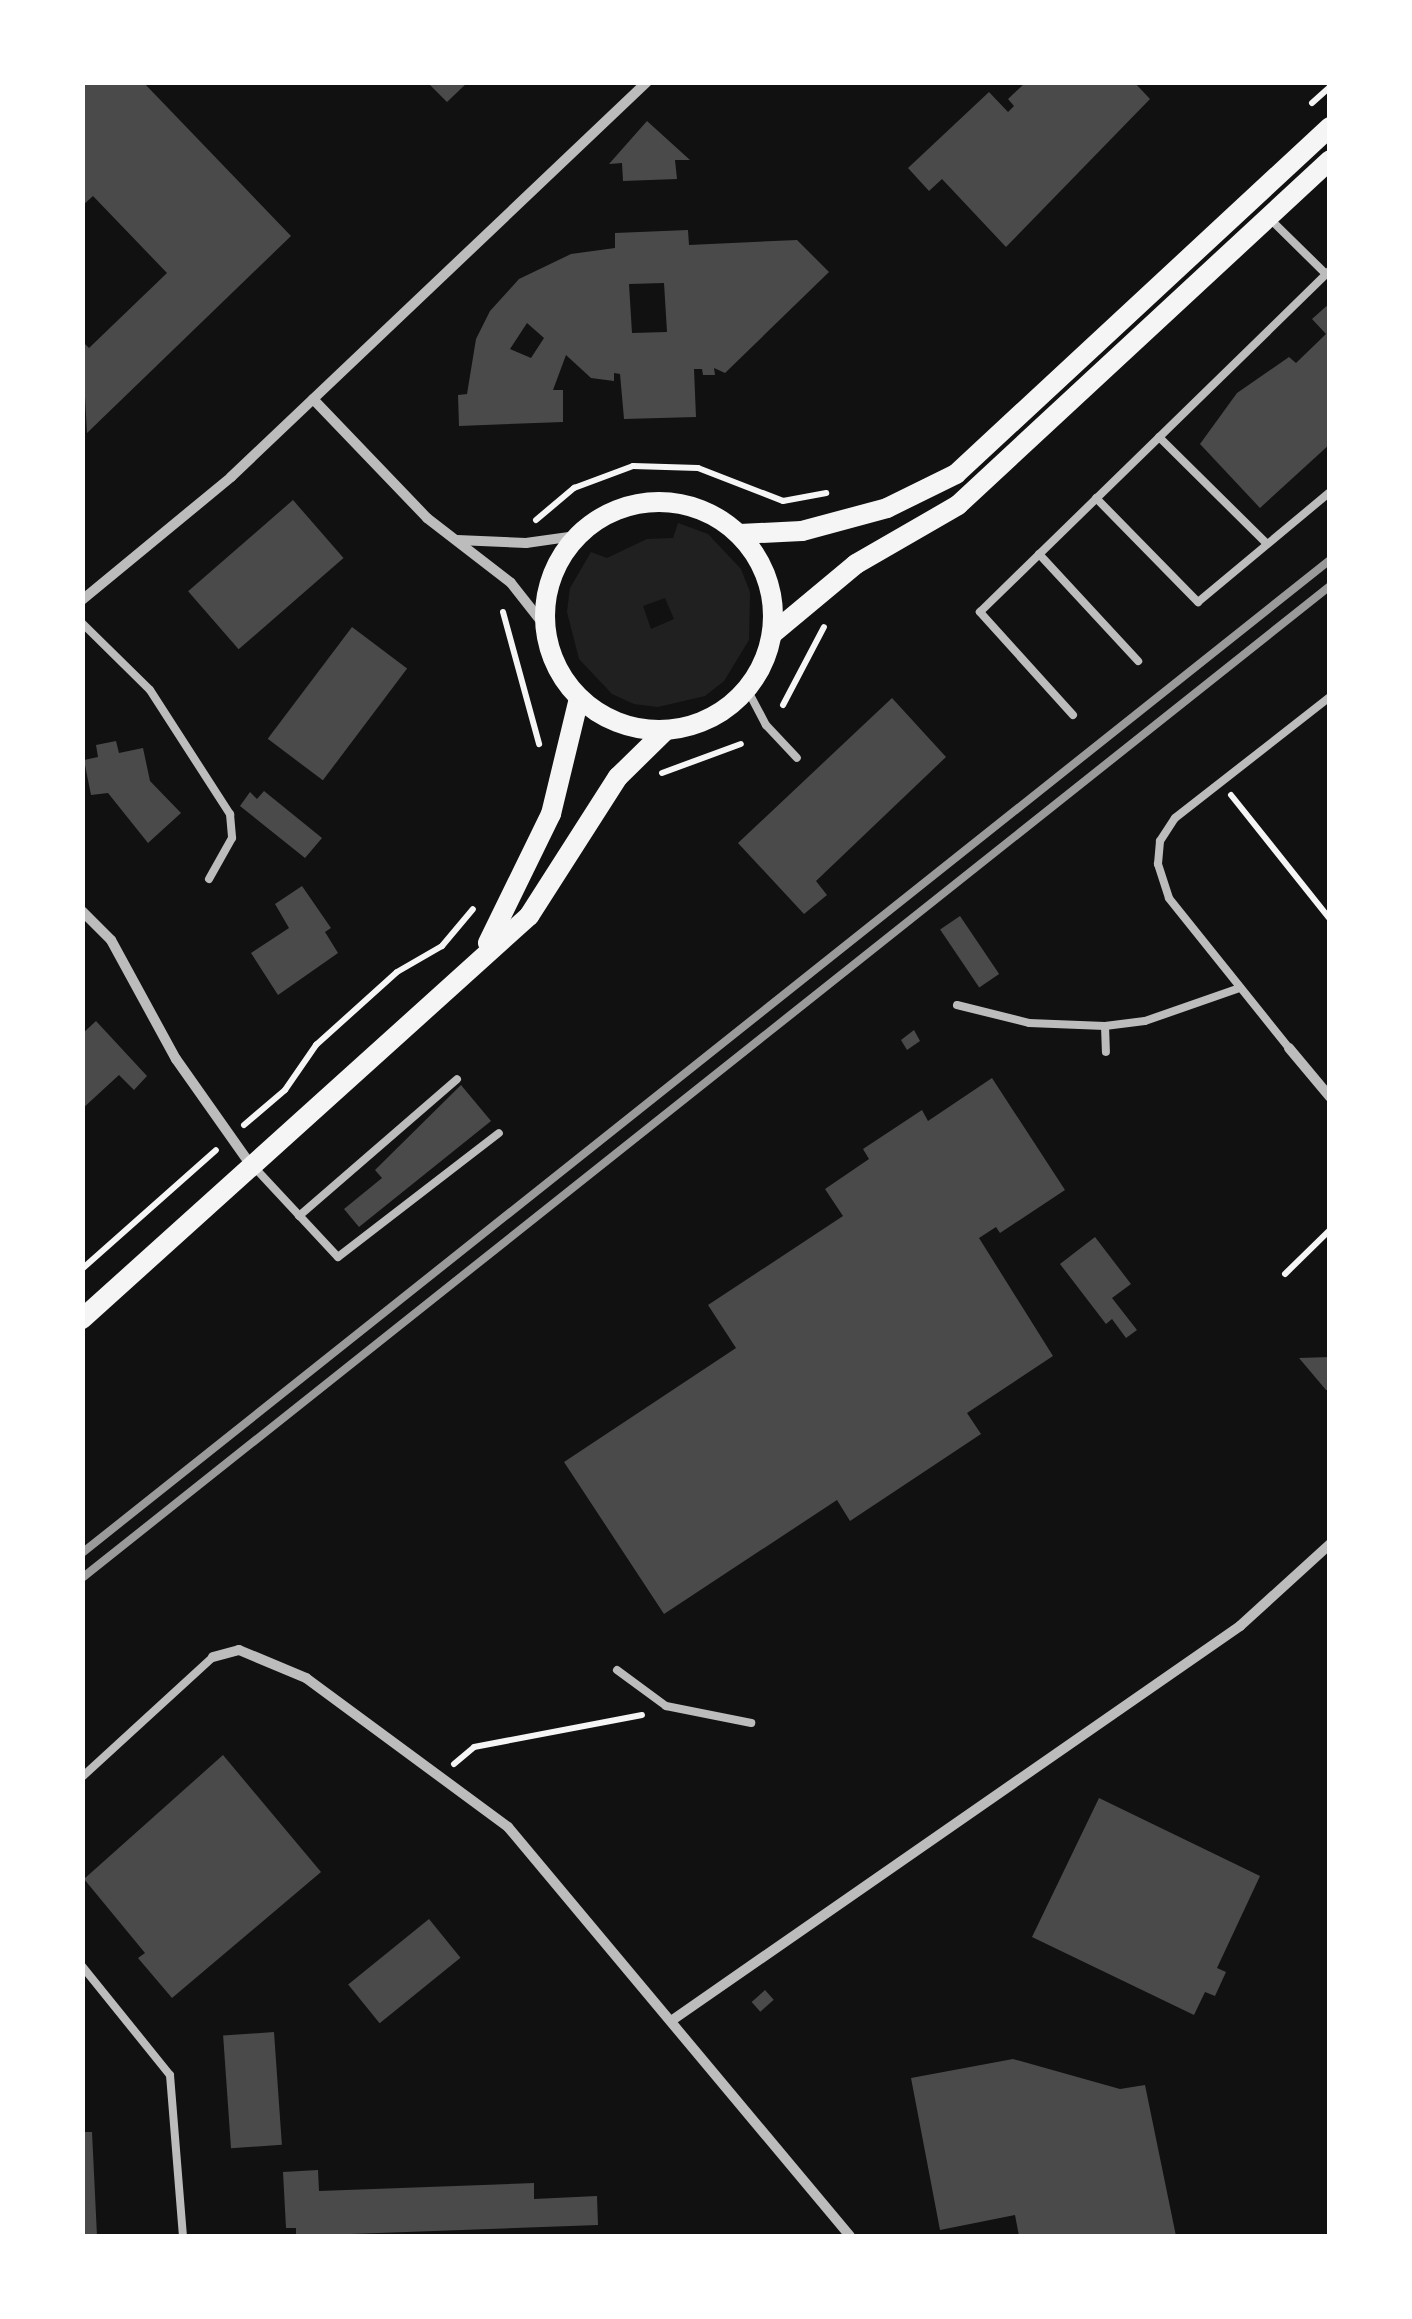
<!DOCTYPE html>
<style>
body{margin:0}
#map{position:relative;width:1412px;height:2319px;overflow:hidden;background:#111;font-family:"DejaVu Sans",sans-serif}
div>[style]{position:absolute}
.green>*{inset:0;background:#202020}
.building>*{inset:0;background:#4a4a4a;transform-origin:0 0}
.path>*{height:6px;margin:-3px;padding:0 3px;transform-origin:3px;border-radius:3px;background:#f5f5f5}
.service>*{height:8px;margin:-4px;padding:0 4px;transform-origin:4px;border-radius:4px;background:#bcbcbc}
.minor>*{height:10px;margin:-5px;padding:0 5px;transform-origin:5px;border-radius:5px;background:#bcbcbc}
.secondary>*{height:20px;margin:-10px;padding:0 10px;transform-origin:10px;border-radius:10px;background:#f5f5f5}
.secondary>.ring{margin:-10px;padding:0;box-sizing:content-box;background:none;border:20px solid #f5f5f5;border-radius:50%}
.rail>*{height:8px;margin:-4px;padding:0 4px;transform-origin:4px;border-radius:4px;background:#9a9a9a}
span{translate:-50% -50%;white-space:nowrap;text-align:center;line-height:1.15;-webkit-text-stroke:8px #fff;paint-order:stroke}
.frame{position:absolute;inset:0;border:85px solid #fff;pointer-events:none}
</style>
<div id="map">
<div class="green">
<i style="clip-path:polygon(evenodd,678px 523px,708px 534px,741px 569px,750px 592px,749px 640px,724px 681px,705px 696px,658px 707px,634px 704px,612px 694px,579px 659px,567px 612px,570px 588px,591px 552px,607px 558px,647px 539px,673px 538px,678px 523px,665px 598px,674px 619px,651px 629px,643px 606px,665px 598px)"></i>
</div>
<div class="building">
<i style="clip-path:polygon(82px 82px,143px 82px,291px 236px,87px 433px,82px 341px,89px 348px,167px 273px,93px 196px,82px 206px)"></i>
<i style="clip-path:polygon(427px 82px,468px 82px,447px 102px)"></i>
<i style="clip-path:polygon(1026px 82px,1134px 82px,1150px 99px,1006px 247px,942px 179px,929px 191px,908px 168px,989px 92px,1008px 112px,1014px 106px,1008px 99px)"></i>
<i style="clip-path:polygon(647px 121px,690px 160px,675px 160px,677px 179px,623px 181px,622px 163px,609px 164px)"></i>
<i style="clip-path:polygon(evenodd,688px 230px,689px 245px,797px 240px,829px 272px,725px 373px,714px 368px,715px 375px,703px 375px,702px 369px,694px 369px,696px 417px,624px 419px,620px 374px,614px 373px,614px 381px,591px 378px,566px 355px,553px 390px,563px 390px,563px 422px,459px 426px,458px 395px,467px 394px,476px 339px,490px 311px,519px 279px,571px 254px,615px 248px,615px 233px,688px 230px,664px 283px,667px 332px,632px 333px,629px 284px,664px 283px,688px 230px,527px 323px,544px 338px,531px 358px,510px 349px,527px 323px)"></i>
<i style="clip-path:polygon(1330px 303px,1330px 444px,1260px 508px,1200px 444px,1237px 393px,1289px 357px,1296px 363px,1326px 334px,1312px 319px)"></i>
<i style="left:293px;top:500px;width:77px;height:139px;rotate:49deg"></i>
<i style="left:352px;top:627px;width:69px;height:140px;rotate:37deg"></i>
<i style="clip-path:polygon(892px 698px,946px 757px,816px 881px,827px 895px,804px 914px,738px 843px)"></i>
<i style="clip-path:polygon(116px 741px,119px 753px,143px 748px,150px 781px,181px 813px,148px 843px,108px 793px,91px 795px,84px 760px,98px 757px,96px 745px)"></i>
<i style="clip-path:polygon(264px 791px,322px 838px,305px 858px,240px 806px,250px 792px,257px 799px)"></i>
<i style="clip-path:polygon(302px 886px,331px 928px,325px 932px,338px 953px,278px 995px,251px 953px,289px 928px,275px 904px)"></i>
<i style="left:960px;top:916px;width:70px;height:24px;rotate:56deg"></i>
<i style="clip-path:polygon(96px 1021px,147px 1076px,134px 1090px,119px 1075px,82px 1109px,82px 1034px)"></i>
<i style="clip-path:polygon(914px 1030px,920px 1041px,907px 1050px,901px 1040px)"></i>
<i style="clip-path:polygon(992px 1078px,1065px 1190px,1000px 1233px,996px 1227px,979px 1238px,1053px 1356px,967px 1413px,981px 1434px,850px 1521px,837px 1500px,664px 1614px,564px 1462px,736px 1348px,708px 1305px,843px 1216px,825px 1189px,869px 1159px,863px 1149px,922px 1110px,928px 1121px)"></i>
<i style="clip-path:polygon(461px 1085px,491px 1121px,359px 1227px,344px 1209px,382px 1178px,375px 1170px)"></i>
<i style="clip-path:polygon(1095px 1237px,1131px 1284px,1112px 1298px,1137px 1330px,1126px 1338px,1112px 1319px,1106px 1324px,1060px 1264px)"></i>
<i style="clip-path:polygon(1330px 1357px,1330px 1390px,1326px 1390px,1299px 1358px)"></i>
<i style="clip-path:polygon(223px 1755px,321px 1872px,172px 1998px,138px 1958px,145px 1953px,84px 1879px)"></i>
<i style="clip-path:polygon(1099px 1798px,1260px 1876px,1217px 1968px,1226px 1972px,1215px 1996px,1205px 1992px,1194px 2015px,1032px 1937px)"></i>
<i style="left:429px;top:1919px;width:50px;height:104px;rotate:51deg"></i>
<i style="left:765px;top:1990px;width:13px;height:18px;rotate:48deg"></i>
<i style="left:274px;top:2032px;width:113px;height:51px;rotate:86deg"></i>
<i style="clip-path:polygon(1013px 2059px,1120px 2089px,1145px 2085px,1176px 2236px,1019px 2236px,1015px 2215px,940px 2230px,911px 2078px)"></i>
<i style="clip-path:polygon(82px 2132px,92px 2132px,97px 2236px,82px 2236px)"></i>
<i style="clip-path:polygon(318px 2170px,319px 2191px,534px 2183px,534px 2199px,597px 2196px,598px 2225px,296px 2236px,296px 2228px,286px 2228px,283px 2172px)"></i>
</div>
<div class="path">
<i style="left:1312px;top:103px;width:24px;rotate:-42deg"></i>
<i style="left:536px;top:520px;width:50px;rotate:-40.1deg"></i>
<i style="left:574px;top:488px;width:63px;rotate:-20.4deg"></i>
<i style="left:633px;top:466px;width:65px;rotate:1.8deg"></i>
<i style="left:698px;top:468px;width:91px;rotate:21.2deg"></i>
<i style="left:783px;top:501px;width:44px;rotate:-10.5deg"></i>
<i style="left:503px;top:612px;width:137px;rotate:74.7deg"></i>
<i style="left:783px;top:705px;width:88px;rotate:-62.3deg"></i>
<i style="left:662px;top:773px;width:84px;rotate:-20.2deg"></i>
<i style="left:1231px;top:795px;width:159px;rotate:51.4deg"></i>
<i style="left:244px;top:1125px;width:54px;rotate:-40.5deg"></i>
<i style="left:285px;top:1090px;width:55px;rotate:-55.4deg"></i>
<i style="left:316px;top:1045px;width:109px;rotate:-42deg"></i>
<i style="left:397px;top:972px;width:52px;rotate:-30deg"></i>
<i style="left:442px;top:946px;width:48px;rotate:-50deg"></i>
<i style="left:82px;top:1269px;width:179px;rotate:-41.6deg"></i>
<i style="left:1285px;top:1274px;width:63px;rotate:-44.4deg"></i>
<i style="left:454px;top:1764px;width:26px;rotate:-40deg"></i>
<i style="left:474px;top:1747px;width:171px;rotate:-10.8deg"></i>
</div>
<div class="service">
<i style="left:1269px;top:218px;width:80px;rotate:44.5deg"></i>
<i style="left:1159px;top:437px;width:152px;rotate:44.7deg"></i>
<i style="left:1096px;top:498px;width:146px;rotate:45.6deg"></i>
<i style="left:1198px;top:602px;width:172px;rotate:-39.8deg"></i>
<i style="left:1039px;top:554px;width:146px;rotate:47.2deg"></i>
<i style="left:82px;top:623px;width:95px;rotate:44.6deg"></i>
<i style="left:150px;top:690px;width:148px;rotate:57.2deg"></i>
<i style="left:230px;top:814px;width:24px;rotate:85deg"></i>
<i style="left:232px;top:838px;width:47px;rotate:119.3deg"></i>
<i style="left:747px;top:689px;width:41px;rotate:62.2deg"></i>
<i style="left:766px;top:725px;width:45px;rotate:46.8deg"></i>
<i style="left:1073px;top:715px;width:139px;rotate:-132.1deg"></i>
<i style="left:980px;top:612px;width:489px;rotate:-44.3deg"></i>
<i style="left:957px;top:1005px;width:74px;rotate:14deg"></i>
<i style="left:1029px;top:1023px;width:76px;rotate:2.3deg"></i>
<i style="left:1105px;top:1026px;width:40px;rotate:-7.1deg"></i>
<i style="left:1145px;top:1021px;width:101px;rotate:-19.2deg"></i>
<i style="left:1105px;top:1026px;width:26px;rotate:88deg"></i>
<i style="left:1289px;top:1048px;width:192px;rotate:-128.7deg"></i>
<i style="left:1169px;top:898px;width:36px;rotate:-108deg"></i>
<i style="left:1158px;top:864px;width:23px;rotate:-85deg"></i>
<i style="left:1160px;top:841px;width:27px;rotate:-57deg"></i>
<i style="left:1175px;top:818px;width:197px;rotate:-38deg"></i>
<i style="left:254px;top:1167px;width:123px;rotate:47deg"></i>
<i style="left:338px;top:1257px;width:203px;rotate:-37.6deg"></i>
<i style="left:299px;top:1216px;width:209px;rotate:-40.9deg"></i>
<i style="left:617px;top:1670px;width:61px;rotate:36.3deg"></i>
<i style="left:666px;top:1706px;width:87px;rotate:11.3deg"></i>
<i style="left:82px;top:1777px;width:178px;rotate:-42.5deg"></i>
<i style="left:82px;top:1966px;width:140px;rotate:51.1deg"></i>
<i style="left:170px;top:2075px;width:162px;rotate:85.4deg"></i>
</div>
<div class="minor">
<i style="left:313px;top:399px;width:165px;rotate:46.2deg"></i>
<i style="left:427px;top:518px;width:106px;rotate:37.7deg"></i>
<i style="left:511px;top:583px;width:53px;rotate:51.8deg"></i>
<i style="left:457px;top:540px;width:69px;rotate:2.5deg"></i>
<i style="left:526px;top:543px;width:49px;rotate:-8.1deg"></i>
<i style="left:82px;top:600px;width:193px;rotate:-39.5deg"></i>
<i style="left:231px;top:477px;width:574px;rotate:-43.52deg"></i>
<i style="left:82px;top:911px;width:41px;rotate:45deg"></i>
<i style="left:111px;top:940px;width:136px;rotate:61.4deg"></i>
<i style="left:176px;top:1059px;width:128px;rotate:54.8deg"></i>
<i style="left:1289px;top:1048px;width:64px;rotate:50.1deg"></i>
<i style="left:213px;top:1657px;width:27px;rotate:-15deg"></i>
<i style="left:239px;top:1650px;width:73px;rotate:22.7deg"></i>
<i style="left:306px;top:1678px;width:251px;rotate:36.4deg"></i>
<i style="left:508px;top:1827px;width:533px;rotate:50.1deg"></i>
<i style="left:671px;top:2021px;width:693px;rotate:-34.77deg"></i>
<i style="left:1240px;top:1626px;width:122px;rotate:-42.3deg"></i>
</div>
<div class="secondary">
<i class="ring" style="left:545px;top:502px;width:208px;height:208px"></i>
<i style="left:740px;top:534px;width:62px;rotate:-2.8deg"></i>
<i style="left:802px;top:531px;width:88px;rotate:-15.1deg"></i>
<i style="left:887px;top:508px;width:77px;rotate:-26.2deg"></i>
<i style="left:956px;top:474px;width:510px;rotate:-42.86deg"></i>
<i style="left:772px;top:634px;width:109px;rotate:-39.8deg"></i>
<i style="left:856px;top:564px;width:118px;rotate:-30deg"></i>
<i style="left:958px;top:505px;width:507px;rotate:-42.84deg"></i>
<i style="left:488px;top:943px;width:144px;rotate:-64deg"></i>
<i style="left:551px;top:814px;width:119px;rotate:-76.4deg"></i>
<i style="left:82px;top:1319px;width:602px;rotate:-42.04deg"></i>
<i style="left:529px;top:916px;width:165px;rotate:-57.4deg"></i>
<i style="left:618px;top:777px;width:67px;rotate:-44.4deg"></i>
</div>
<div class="rail">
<i style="left:82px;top:1553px;width:1595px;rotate:-38.51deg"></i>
<i style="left:82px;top:1578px;width:1594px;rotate:-38.48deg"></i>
</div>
<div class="frame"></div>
</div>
